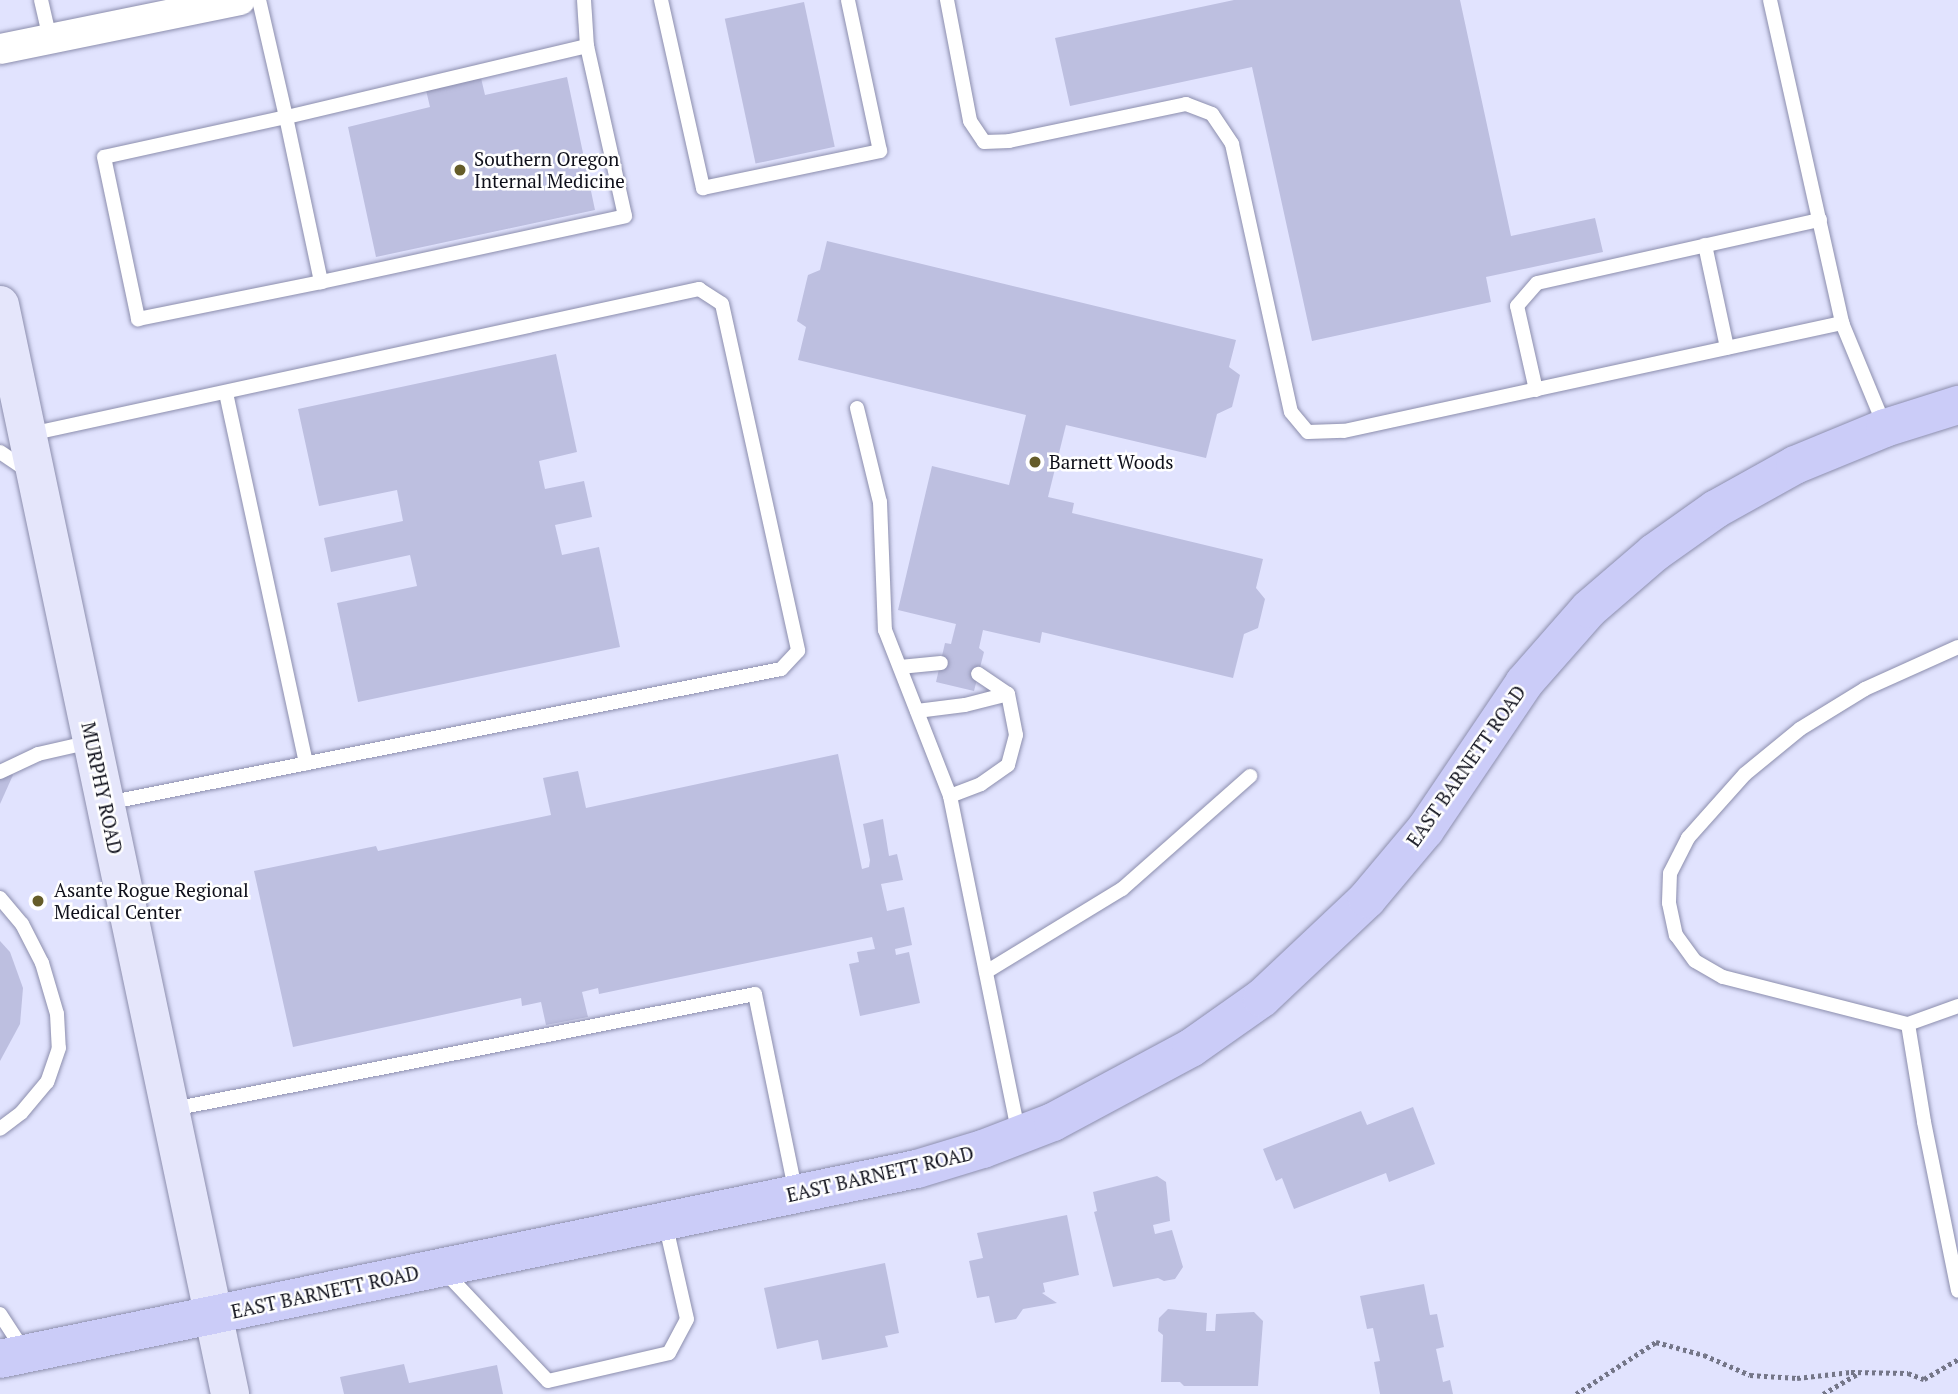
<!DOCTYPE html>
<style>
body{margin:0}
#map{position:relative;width:1958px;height:1394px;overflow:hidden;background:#e1e3fe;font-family:"PT Serif",serif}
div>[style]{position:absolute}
.building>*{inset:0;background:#bdbfe0;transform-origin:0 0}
.path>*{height:4.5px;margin-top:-2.25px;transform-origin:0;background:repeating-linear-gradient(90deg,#747688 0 3.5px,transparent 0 7px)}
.roads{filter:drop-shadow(0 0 2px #8c8ead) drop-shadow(0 0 2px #8c8ead)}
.lane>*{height:14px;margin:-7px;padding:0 7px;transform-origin:7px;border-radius:7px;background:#fff}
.street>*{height:30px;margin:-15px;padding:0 15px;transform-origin:15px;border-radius:15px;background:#fff}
.secondary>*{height:38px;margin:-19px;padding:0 19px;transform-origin:19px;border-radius:19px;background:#e5e6fb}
.primary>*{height:38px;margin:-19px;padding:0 19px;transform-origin:19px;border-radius:19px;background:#cbccf8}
.dots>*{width:19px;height:19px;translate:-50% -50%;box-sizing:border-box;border:4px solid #fff;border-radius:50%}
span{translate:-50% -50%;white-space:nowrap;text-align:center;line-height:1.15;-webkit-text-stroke:5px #fff;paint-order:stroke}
.poi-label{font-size:19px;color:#0e0f1a}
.left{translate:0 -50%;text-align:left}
.street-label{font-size:19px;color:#0e0f1a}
</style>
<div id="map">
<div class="building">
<i style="clip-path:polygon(1234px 0,1460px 0,1511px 236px,1595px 218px,1603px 252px,1486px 277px,1491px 302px,1312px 341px,1252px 67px,1070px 106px,1055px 38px)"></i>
<i style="left:804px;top:2px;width:148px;height:81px;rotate:78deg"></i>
<i style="clip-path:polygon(567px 77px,595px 210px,376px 257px,348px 127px,430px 107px,426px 90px,481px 78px,485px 95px)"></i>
<i style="clip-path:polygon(827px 241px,1236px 340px,1229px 367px,1240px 375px,1232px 407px,1217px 414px,1206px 458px,1066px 425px,1048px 497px,1074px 503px,1072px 513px,1263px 559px,1256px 588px,1265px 599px,1258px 628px,1244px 634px,1233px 678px,1042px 632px,1040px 643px,983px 630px,979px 648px,984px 652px,974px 691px,936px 682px,945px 643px,951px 644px,956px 624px,898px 610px,932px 466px,1009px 485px,1026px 415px,798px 360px,806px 327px,797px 321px,808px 275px,820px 270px)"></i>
<i style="clip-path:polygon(556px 354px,577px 452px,539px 461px,545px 489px,584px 481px,592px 517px,555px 525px,562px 555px,599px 547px,620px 647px,358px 702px,337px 603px,417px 586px,410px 555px,331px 572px,324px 538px,403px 521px,397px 490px,319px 506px,298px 409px)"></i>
<i style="clip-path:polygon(838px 754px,862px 869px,869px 867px,870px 860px,863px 824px,883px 819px,889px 856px,897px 854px,903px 880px,881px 884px,887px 911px,904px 907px,912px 945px,895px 949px,896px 955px,909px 952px,920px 1003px,860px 1016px,849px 964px,859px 962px,857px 952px,875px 949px,872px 937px,599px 994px,598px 988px,582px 992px,588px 1017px,546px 1025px,541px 1002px,522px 1006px,521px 998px,293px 1047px,254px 871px,376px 846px,378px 851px,551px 815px,543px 778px,578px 771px,586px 808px)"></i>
<i style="clip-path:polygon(0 766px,13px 775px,0 804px)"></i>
<i style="clip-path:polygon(0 941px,10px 952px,23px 988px,20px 1024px,0 1061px)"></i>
<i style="clip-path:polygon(1413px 1107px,1435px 1164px,1389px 1182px,1386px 1173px,1294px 1209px,1282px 1178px,1276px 1181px,1263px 1149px,1361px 1111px,1367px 1125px)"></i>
<i style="clip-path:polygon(1157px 1176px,1166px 1182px,1170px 1221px,1153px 1225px,1155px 1234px,1172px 1230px,1183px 1267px,1175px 1279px,1164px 1281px,1158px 1278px,1113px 1287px,1094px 1212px,1097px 1211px,1093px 1192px)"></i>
<i style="clip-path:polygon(1067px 1215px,1079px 1275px,1043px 1283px,1045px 1292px,1042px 1293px,1057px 1303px,1023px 1309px,1016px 1319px,995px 1323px,989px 1296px,977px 1298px,969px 1261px,983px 1258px,977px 1233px)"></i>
<i style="clip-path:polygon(885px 1263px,899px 1333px,885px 1336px,888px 1347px,822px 1360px,818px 1340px,777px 1349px,764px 1288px)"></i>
<i style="clip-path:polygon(1424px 1284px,1430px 1315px,1437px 1314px,1444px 1347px,1436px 1349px,1443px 1382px,1450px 1380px,1453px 1394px,1380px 1394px,1374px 1362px,1380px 1361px,1373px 1328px,1367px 1329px,1360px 1296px)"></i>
<i style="clip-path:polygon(1168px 1309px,1207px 1313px,1206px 1331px,1215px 1331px,1216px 1314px,1254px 1312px,1263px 1321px,1258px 1386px,1184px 1386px,1180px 1382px,1161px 1382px,1163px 1335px,1158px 1331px,1159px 1318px)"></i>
<i style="clip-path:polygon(404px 1364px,409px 1383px,497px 1365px,503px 1394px,344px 1394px,340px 1377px)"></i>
</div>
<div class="path">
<i style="left:1576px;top:1394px;width:95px;rotate:-33deg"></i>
<i style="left:1656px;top:1342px;width:50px;rotate:15.2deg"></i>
<i style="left:1704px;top:1355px;width:50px;rotate:23.5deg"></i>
<i style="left:1750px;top:1375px;width:47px;rotate:3.7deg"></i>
<i style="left:1797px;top:1378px;width:54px;rotate:-6.3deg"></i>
<i style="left:1851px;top:1372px;width:57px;rotate:1deg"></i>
<i style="left:1908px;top:1373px;width:17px;rotate:21deg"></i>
<i style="left:1924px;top:1379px;width:39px;rotate:-30deg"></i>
<i style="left:1823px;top:1394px;width:42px;rotate:-30.3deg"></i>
</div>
<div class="roads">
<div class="lane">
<i style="left:41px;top:0;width:40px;rotate:77deg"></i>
<i style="left:259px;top:0;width:120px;rotate:77deg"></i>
<i style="left:286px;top:117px;width:186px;rotate:167.6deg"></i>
<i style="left:104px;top:157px;width:166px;rotate:78.1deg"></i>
<i style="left:138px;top:319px;width:187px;rotate:-11.4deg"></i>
<i style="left:321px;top:282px;width:311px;rotate:-12.2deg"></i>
<i style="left:625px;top:216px;width:174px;rotate:-102.6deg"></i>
<i style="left:587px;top:46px;width:309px;rotate:166.7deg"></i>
<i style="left:286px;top:117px;width:169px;rotate:78deg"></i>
<i style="left:584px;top:0;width:46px;rotate:86.3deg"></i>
<i style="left:661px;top:0;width:193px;rotate:77.4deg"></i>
<i style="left:703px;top:188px;width:181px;rotate:-11.8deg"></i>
<i style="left:880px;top:151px;width:154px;rotate:-102deg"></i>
<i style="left:947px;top:0;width:123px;rotate:79.2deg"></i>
<i style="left:970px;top:121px;width:25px;rotate:56deg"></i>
<i style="left:984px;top:142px;width:25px;rotate:-2deg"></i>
<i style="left:1009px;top:141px;width:181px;rotate:-11.8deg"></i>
<i style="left:1186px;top:104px;width:28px;rotate:21deg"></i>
<i style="left:1212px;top:114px;width:36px;rotate:56deg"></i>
<i style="left:1232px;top:144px;width:274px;rotate:77.6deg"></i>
<i style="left:1291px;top:412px;width:26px;rotate:50deg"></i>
<i style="left:1308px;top:432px;width:36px;rotate:-2deg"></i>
<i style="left:1344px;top:431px;width:510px;rotate:-12.24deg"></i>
<i style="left:1770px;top:0;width:331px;rotate:77.4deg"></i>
<i style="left:1842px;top:323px;width:113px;rotate:67.5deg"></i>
<i style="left:1705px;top:245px;width:105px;rotate:77.9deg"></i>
<i style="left:1536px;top:390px;width:86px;rotate:-102.7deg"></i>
<i style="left:1517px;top:306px;width:30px;rotate:-49deg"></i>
<i style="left:1537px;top:283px;width:290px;rotate:-12.6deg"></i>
<i style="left:226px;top:393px;width:379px;rotate:77.8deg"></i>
<i style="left:857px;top:408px;width:97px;rotate:76.3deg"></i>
<i style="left:880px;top:502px;width:128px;rotate:87.8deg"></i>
<i style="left:885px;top:630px;width:178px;rotate:68.6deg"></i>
<i style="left:950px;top:796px;width:345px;rotate:78.5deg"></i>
<i style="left:30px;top:434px;width:685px;rotate:-12.23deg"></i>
<i style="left:699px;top:289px;width:27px;rotate:33deg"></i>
<i style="left:722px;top:304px;width:355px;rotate:77.6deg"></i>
<i style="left:798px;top:651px;width:25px;rotate:133deg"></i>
<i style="left:781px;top:669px;width:687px;rotate:168.76deg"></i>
<i style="left:0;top:452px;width:34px;rotate:34deg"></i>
<i style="left:1958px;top:647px;width:102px;rotate:155.7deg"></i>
<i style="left:1865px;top:689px;width:76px;rotate:148.4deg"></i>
<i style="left:1800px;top:729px;width:71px;rotate:140.7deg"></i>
<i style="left:1745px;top:774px;width:86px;rotate:131.7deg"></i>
<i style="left:1688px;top:838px;width:39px;rotate:117deg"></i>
<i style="left:1670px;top:873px;width:30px;rotate:92deg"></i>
<i style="left:1669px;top:903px;width:33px;rotate:78deg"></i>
<i style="left:1676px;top:935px;width:32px;rotate:54deg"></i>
<i style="left:1695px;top:961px;width:32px;rotate:30deg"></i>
<i style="left:1723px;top:977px;width:191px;rotate:14.3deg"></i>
<i style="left:1908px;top:1024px;width:53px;rotate:-19.8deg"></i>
<i style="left:900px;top:667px;width:41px;rotate:-5.6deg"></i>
<i style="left:917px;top:711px;width:48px;rotate:-7.1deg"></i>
<i style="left:965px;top:705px;width:44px;rotate:-14.3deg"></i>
<i style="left:0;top:772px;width:42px;rotate:-25.3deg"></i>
<i style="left:38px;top:754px;width:54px;rotate:-12.8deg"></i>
<i style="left:950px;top:796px;width:33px;rotate:-21deg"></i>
<i style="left:981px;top:784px;width:33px;rotate:-35deg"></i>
<i style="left:1008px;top:765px;width:31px;rotate:-75deg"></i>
<i style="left:1016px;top:735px;width:42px;rotate:-101deg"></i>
<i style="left:1008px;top:694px;width:36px;rotate:-146deg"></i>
<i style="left:0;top:898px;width:34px;rotate:50deg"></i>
<i style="left:22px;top:924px;width:44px;rotate:62.9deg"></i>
<i style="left:42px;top:963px;width:53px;rotate:73.6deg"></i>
<i style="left:57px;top:1014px;width:34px;rotate:87deg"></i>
<i style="left:59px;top:1048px;width:36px;rotate:109deg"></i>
<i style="left:47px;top:1082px;width:40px;rotate:130deg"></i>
<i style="left:21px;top:1113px;width:26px;rotate:143deg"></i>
<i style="left:986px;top:972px;width:159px;rotate:-31.4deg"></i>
<i style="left:1122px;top:889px;width:171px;rotate:-41.4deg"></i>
<i style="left:1908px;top:1024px;width:99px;rotate:80.7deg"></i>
<i style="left:1924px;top:1122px;width:172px;rotate:78.6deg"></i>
<i style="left:173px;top:1109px;width:593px;rotate:-11.18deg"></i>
<i style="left:755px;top:994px;width:203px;rotate:78.4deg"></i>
<i style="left:444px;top:1271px;width:151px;rotate:46.6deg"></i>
<i style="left:548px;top:1381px;width:124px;rotate:-13deg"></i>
<i style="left:669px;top:1353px;width:38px;rotate:-62deg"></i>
<i style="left:687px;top:1319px;width:99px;rotate:-102.8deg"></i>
<i style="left:0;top:1314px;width:44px;rotate:57deg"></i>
</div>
<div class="street">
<i style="left:0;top:49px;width:245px;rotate:-11.5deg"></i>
</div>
<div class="secondary">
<i style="left:0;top:305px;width:1113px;rotate:78.07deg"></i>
</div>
<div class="primary">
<i style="left:0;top:1359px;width:936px;rotate:-11.71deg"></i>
<i style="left:917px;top:1169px;width:69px;rotate:-16.9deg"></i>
<i style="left:983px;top:1149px;width:75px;rotate:-21.1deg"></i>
<i style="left:1053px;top:1122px;width:157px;rotate:-28.2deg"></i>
<i style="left:1191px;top:1048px;width:87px;rotate:-35.2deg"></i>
<i style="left:1262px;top:998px;width:144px;rotate:-43.3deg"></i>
<i style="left:1367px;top:899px;width:90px;rotate:-50deg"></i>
<i style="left:1425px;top:830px;width:177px;rotate:-56deg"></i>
<i style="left:1524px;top:683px;width:98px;rotate:-48.7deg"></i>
<i style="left:1589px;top:609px;width:86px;rotate:-40.7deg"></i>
<i style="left:1654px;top:553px;width:76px;rotate:-35.4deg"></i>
<i style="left:1716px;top:509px;width:90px;rotate:-29.1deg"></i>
<i style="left:1795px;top:465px;width:97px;rotate:-22.3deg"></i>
<i style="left:1885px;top:428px;width:77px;rotate:-17.5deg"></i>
</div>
</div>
<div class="dots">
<i style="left:460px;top:170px;background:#655c29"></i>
<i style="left:1035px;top:462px;background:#655c29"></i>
<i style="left:38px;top:901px;background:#655c29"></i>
</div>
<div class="poi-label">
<span class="left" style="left:474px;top:170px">Southern Oregon<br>Internal Medicine</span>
<span class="left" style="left:1049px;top:462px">Barnett Woods</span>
<span class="left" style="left:54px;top:901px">Asante Rogue Regional<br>Medical Center</span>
</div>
<div class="street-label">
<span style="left:1466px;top:766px;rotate:-55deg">EAST BARNETT ROAD</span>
<span style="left:102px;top:788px;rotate:78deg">MURPHY ROAD</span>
<span style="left:880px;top:1174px;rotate:-13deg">EAST BARNETT ROAD</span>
<span style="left:325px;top:1292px;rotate:-12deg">EAST BARNETT ROAD</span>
</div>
</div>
